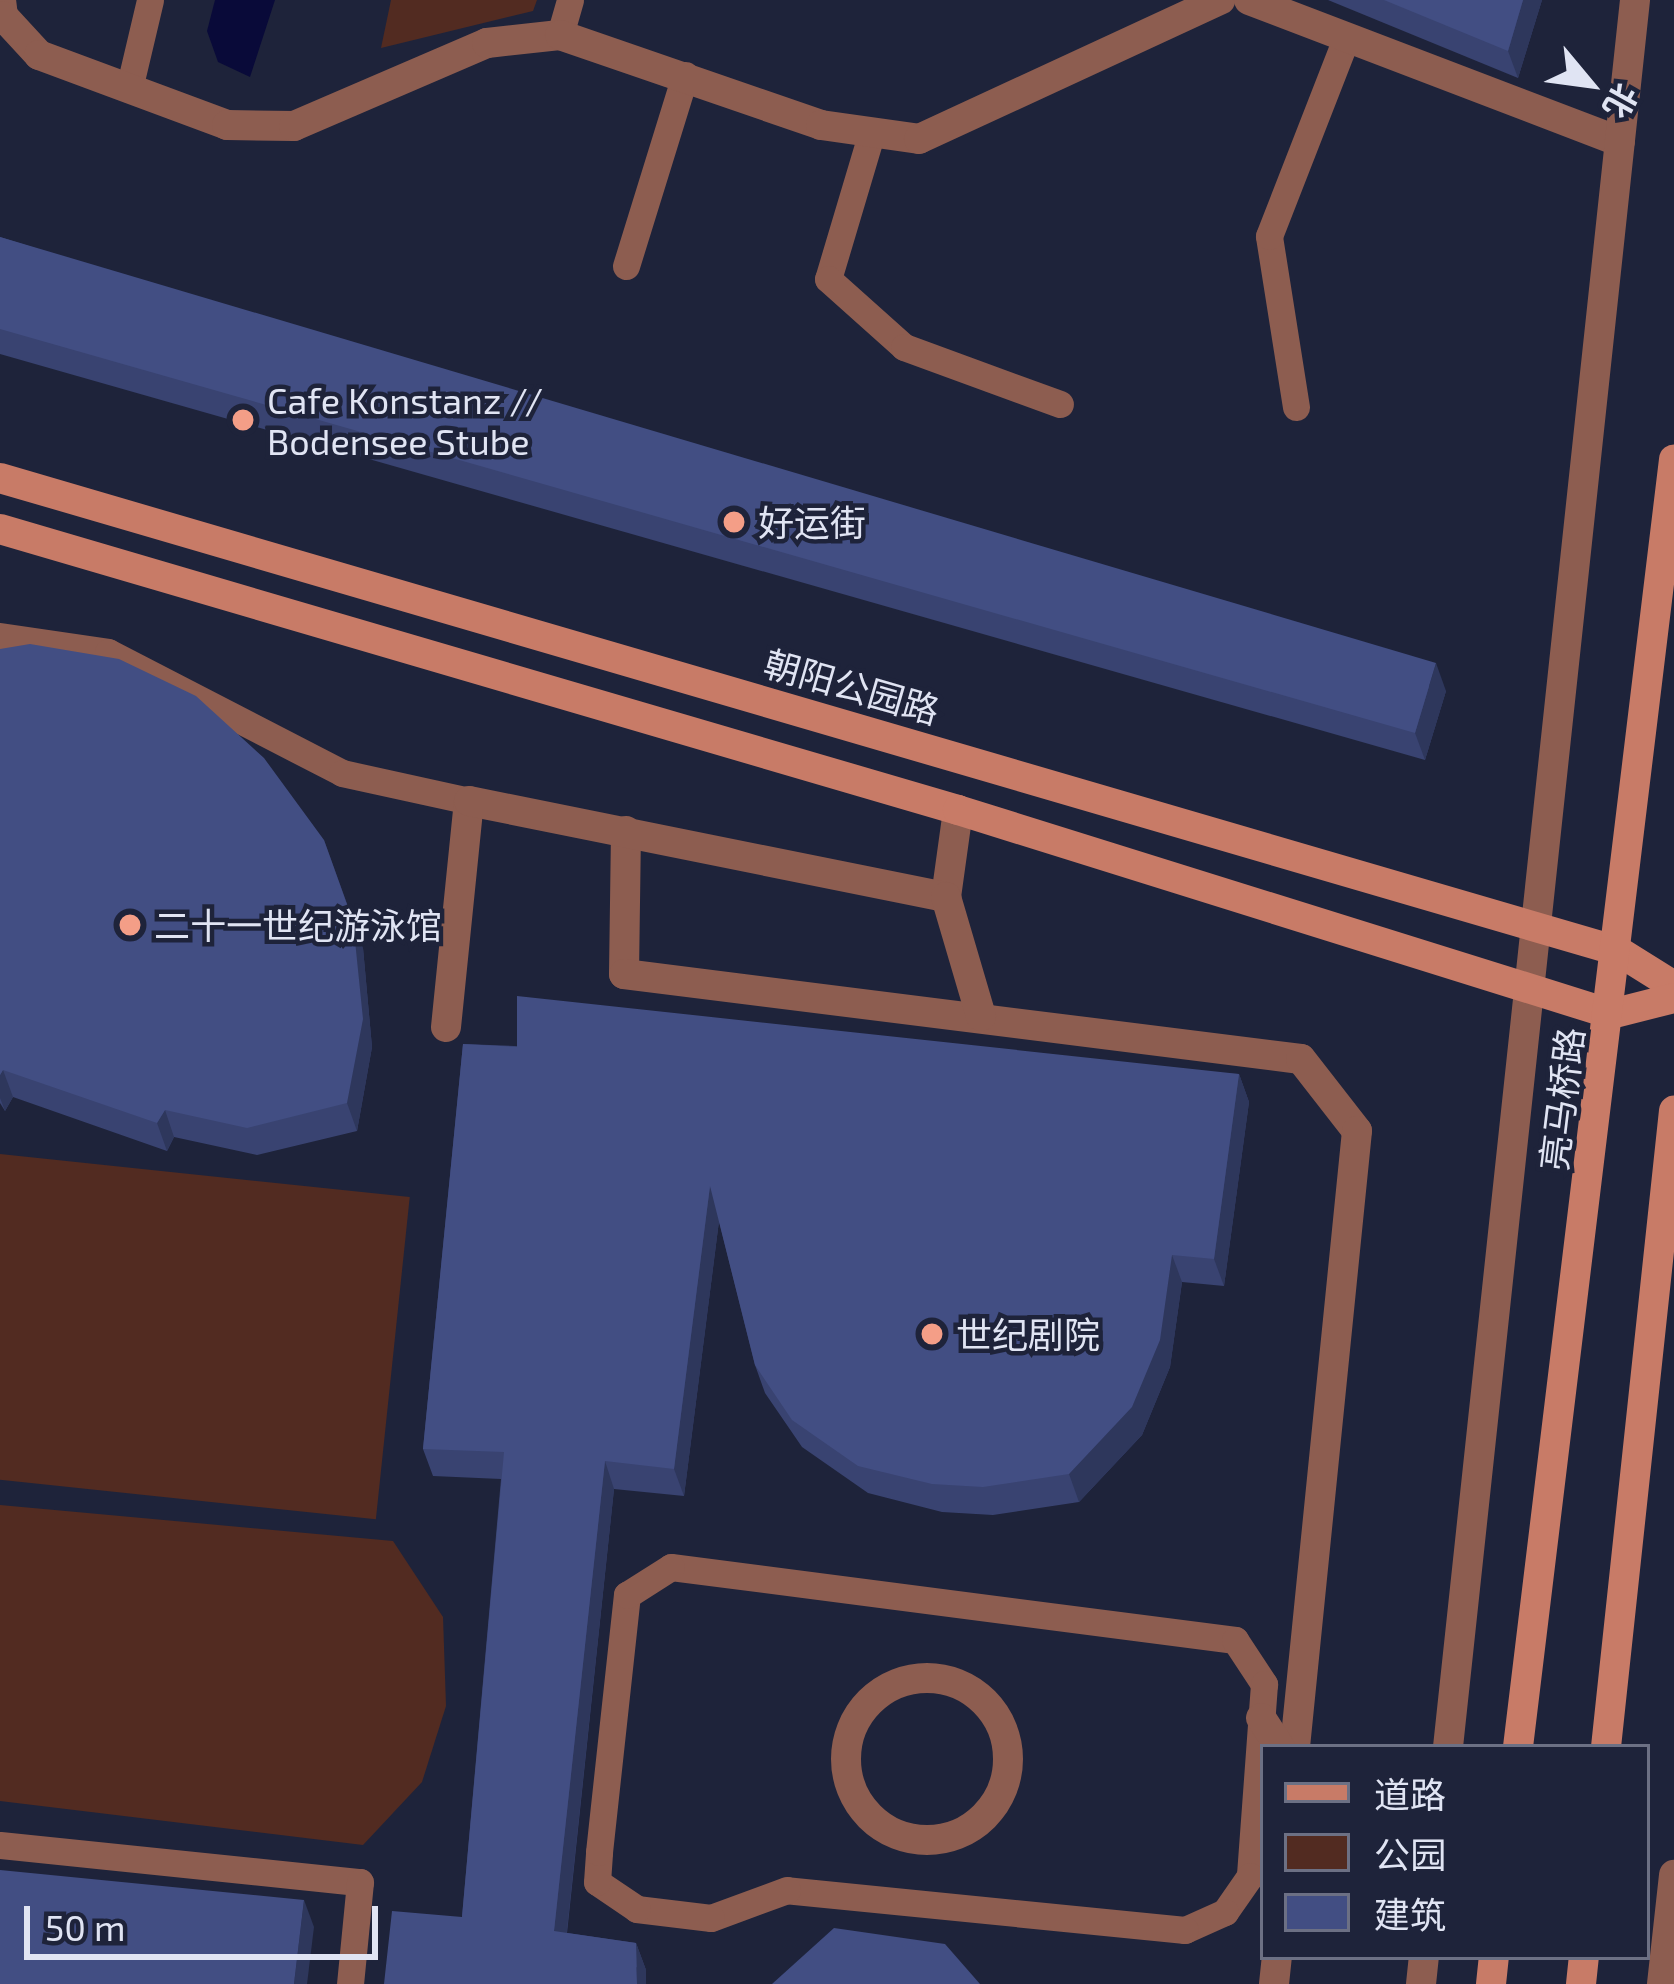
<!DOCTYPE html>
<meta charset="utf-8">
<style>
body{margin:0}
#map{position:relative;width:1674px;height:1984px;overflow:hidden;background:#1e233a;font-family:"Exo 2","Noto Sans SC",sans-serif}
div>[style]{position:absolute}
.green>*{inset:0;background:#522b21;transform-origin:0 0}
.water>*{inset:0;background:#090a39}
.service>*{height:27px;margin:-13.5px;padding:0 13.5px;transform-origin:13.5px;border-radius:13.5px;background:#8d5d50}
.pedestrian>*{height:30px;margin:-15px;padding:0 15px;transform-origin:15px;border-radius:15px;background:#8d5d50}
.pedestrian>.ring{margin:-15px;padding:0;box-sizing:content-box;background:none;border:30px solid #8d5d50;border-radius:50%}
.minor>*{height:30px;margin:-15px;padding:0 15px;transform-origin:15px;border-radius:15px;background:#8d5d50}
.tertiary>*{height:30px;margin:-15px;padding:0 15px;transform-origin:15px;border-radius:15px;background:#8d5d50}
.secondary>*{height:30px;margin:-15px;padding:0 15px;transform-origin:15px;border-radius:15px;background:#c87b67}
.wall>*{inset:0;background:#394371}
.shaded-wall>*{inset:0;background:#2e375c}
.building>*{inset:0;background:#424e83}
.dots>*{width:33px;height:33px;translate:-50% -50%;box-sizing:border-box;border:6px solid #1e233a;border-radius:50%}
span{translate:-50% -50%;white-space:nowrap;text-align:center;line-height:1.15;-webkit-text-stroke:9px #1e233a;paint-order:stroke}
.poi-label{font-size:36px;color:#e0e4f3}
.left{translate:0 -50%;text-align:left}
.street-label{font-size:36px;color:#e0e4f3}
.legend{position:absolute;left:1260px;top:1744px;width:390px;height:216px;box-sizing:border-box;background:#1e233a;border:3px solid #6c7084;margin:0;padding:15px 21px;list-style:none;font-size:36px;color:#e0e4f3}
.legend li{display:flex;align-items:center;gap:24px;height:60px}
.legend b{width:60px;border:3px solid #6c7084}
.north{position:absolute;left:1530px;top:24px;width:120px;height:120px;-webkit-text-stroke:9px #1e233a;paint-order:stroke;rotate:119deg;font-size:33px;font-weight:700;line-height:48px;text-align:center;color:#e0e4f3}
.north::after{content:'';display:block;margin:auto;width:42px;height:54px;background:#e0e4f3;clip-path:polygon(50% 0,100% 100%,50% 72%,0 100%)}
.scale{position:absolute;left:24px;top:1906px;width:354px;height:54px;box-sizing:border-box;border:6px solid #e0e4f3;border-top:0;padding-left:15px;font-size:36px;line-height:42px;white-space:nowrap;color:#e0e4f3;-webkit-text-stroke:9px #1e233a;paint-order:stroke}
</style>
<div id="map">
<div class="green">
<i style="clip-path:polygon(391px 0,537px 0,533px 11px,381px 48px)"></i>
<i style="left:0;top:1154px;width:412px;height:324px;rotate:6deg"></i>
<i style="clip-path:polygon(0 1505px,393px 1541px,443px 1617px,446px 1706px,422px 1782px,363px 1845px,0 1801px)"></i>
</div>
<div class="water">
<i style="clip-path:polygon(215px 0,275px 0,250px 77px,218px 62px,207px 31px)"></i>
</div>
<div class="service">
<i style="left:560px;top:35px;width:36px;rotate:-74deg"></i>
<i style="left:129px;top:89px;width:91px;rotate:-76.7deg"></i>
<i style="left:871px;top:135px;width:150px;rotate:106.6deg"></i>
<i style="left:828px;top:279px;width:102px;rotate:41.8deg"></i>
<i style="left:904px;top:347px;width:166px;rotate:20.1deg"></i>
<i style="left:626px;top:266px;width:200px;rotate:-72.8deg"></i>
<i style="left:1296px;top:407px;width:173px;rotate:-99deg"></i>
<i style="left:1269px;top:236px;width:212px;rotate:-68.7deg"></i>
<i style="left:0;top:636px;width:109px;rotate:8.4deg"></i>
<i style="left:108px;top:652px;width:263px;rotate:27.3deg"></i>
<i style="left:342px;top:773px;width:130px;rotate:12.4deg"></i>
<i style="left:671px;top:1567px;width:569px;rotate:7.37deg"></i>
<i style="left:1235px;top:1640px;width:53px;rotate:56.6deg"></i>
<i style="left:1264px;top:1684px;width:193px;rotate:94.2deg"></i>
<i style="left:1250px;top:1876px;width:44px;rotate:124.8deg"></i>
<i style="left:1225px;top:1912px;width:44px;rotate:155.8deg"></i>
<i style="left:1185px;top:1930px;width:400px;rotate:-174.3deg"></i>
<i style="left:787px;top:1890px;width:81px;rotate:159.8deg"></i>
<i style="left:711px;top:1918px;width:75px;rotate:-173.1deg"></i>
<i style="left:637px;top:1909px;width:48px;rotate:-146deg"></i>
<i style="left:597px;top:1882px;width:30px;rotate:-86deg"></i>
<i style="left:599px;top:1852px;width:259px;rotate:-83.8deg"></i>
<i style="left:627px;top:1595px;width:52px;rotate:-32.5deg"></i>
<i style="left:0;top:1845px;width:362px;rotate:5.9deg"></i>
<i style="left:360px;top:1882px;width:102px;rotate:95.6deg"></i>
</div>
<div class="pedestrian">
<i class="ring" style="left:846px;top:1678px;width:132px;height:132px"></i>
</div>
<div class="minor">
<i style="left:1px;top:0;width:16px;rotate:83deg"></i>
<i style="left:3px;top:16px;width:53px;rotate:47.3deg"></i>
<i style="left:39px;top:55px;width:201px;rotate:20.4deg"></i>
<i style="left:227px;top:125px;width:67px;rotate:0.9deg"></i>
<i style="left:294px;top:126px;width:210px;rotate:-23.3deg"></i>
<i style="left:487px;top:43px;width:73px;rotate:-6.3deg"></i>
<i style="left:560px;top:35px;width:276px;rotate:19deg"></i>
<i style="left:821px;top:125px;width:99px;rotate:8.1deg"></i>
<i style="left:919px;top:139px;width:332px;rotate:-24.8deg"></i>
<i style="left:1249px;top:0;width:397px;rotate:20.9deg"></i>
<i style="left:626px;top:831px;width:143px;rotate:90.8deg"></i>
<i style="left:624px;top:974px;width:682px;rotate:7.16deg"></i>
<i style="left:1301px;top:1059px;width:91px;rotate:52.1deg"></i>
<i style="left:1357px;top:1131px;width:619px;rotate:95.75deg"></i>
<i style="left:946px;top:897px;width:88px;rotate:-82.1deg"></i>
<i style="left:446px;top:1027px;width:227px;rotate:-84.2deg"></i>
<i style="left:469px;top:801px;width:487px;rotate:11.4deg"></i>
<i style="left:946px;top:897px;width:124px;rotate:73.6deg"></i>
<i style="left:1261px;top:1718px;width:35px;rotate:57deg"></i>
<i style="left:1274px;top:1984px;width:27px;rotate:-84deg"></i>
</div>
<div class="tertiary">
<i style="left:1448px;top:1747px;width:1757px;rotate:-83.89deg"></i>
<i style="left:1421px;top:1984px;width:27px;rotate:-84deg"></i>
<i style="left:1662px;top:1984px;width:110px;rotate:-83.7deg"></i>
</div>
<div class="secondary">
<i style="left:0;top:478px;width:1686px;rotate:16.3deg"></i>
<i style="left:1618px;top:951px;width:66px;rotate:32deg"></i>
<i style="left:0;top:529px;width:998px;rotate:16.35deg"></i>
<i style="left:958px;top:810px;width:684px;rotate:17.35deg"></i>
<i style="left:1611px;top:1014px;width:65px;rotate:-14.3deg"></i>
<i style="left:1518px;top:1747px;width:1297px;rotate:-83.09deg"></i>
<i style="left:1606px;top:1747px;width:640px;rotate:-83.9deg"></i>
<i style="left:1491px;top:1984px;width:27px;rotate:-84deg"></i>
<i style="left:1581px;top:1984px;width:27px;rotate:-84deg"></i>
</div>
<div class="wall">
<i style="clip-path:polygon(1328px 0,1542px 0,1518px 78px)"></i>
<i style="clip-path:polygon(0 237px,1446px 691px,1425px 760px,0 354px)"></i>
<i style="clip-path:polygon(0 649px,363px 948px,372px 1047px,357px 1131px,257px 1155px,174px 1137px,167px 1151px,13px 1097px,5px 1111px,0 1103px)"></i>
<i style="clip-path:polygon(463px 1044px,1239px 1074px,1249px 1102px,1224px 1286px,1182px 1282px,1170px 1367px,1142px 1435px,1079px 1502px,993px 1515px,942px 1512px,868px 1493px,802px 1447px,765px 1393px,755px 1365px,719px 1221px,684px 1496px,614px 1489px,567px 1933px,636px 1943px,646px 1970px,462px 1917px,501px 1479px,433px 1476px,423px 1449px)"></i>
</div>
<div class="shaded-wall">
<i style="clip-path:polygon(1523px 0,1542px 0,1518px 78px,1508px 51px)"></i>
<i style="clip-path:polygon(1436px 663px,1446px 691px,1425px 760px,1415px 733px)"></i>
<i style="clip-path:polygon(324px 840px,363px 948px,372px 1047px,357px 1131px,347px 1103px)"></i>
<i style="clip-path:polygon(3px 1070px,13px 1097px,5px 1111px,0 1098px,0 1075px)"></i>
<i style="clip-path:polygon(1239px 1074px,1249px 1102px,1224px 1286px,1214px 1259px)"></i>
<i style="clip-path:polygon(165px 1110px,174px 1137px,167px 1151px,157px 1123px)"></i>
<i style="clip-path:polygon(710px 1186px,720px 1213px,684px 1496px,674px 1469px)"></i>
<i style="clip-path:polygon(1172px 1255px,1182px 1282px,1170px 1367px,1142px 1435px,1079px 1502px,1069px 1474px)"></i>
<i style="clip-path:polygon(605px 1461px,614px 1489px,564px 1958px,554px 1931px)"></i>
<i style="clip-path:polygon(304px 1900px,314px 1927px,307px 1984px,294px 1984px)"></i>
<i style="clip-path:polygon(636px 1943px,646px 1970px,646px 1984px,637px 1984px)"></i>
</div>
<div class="building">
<i style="clip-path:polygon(1384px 0,1523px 0,1508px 51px)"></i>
<i style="clip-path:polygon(0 237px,1436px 663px,1415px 733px,0 329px)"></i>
<i style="clip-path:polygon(30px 644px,119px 659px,196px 696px,264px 758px,324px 840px,353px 921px,363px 1019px,347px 1103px,247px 1128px,165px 1110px,157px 1123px,3px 1070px,0 1075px,0 649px)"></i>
<i style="clip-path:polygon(517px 996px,1239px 1074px,1214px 1259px,1172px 1255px,1160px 1340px,1132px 1407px,1069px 1474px,983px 1487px,932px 1484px,858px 1466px,792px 1420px,755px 1365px,710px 1186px,674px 1469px,605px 1461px,554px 1931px,636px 1943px,637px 1984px,384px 1984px,392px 1911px,462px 1917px,504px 1452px,423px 1449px,463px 1044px,517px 1047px)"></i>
<i style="clip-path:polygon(0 1870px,304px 1900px,294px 1984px,0 1984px)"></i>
<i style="clip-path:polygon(834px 1928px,945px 1944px,980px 1984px,772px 1984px)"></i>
</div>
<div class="dots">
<i style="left:243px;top:420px;background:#f49e87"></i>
<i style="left:734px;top:522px;background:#f49e87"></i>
<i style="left:130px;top:925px;background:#f49e87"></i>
<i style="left:932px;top:1334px;background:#f49e87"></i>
</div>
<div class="poi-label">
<span class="left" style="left:267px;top:420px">Cafe Konstanz //<br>Bodensee Stube</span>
<span class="left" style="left:758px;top:522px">好运街</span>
<span class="left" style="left:154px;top:925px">二十一世纪游泳馆</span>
<span class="left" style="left:956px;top:1334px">世纪剧院</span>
</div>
<div class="street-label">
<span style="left:852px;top:686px;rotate:16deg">朝阳公园路</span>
<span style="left:1561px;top:1099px;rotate:-83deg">亮马桥路</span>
</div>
<ul class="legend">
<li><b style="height:15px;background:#c87b67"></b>道路</li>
<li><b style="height:33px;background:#522b21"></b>公园</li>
<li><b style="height:33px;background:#424e83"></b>建筑</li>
</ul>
<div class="north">北</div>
<div class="scale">50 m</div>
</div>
